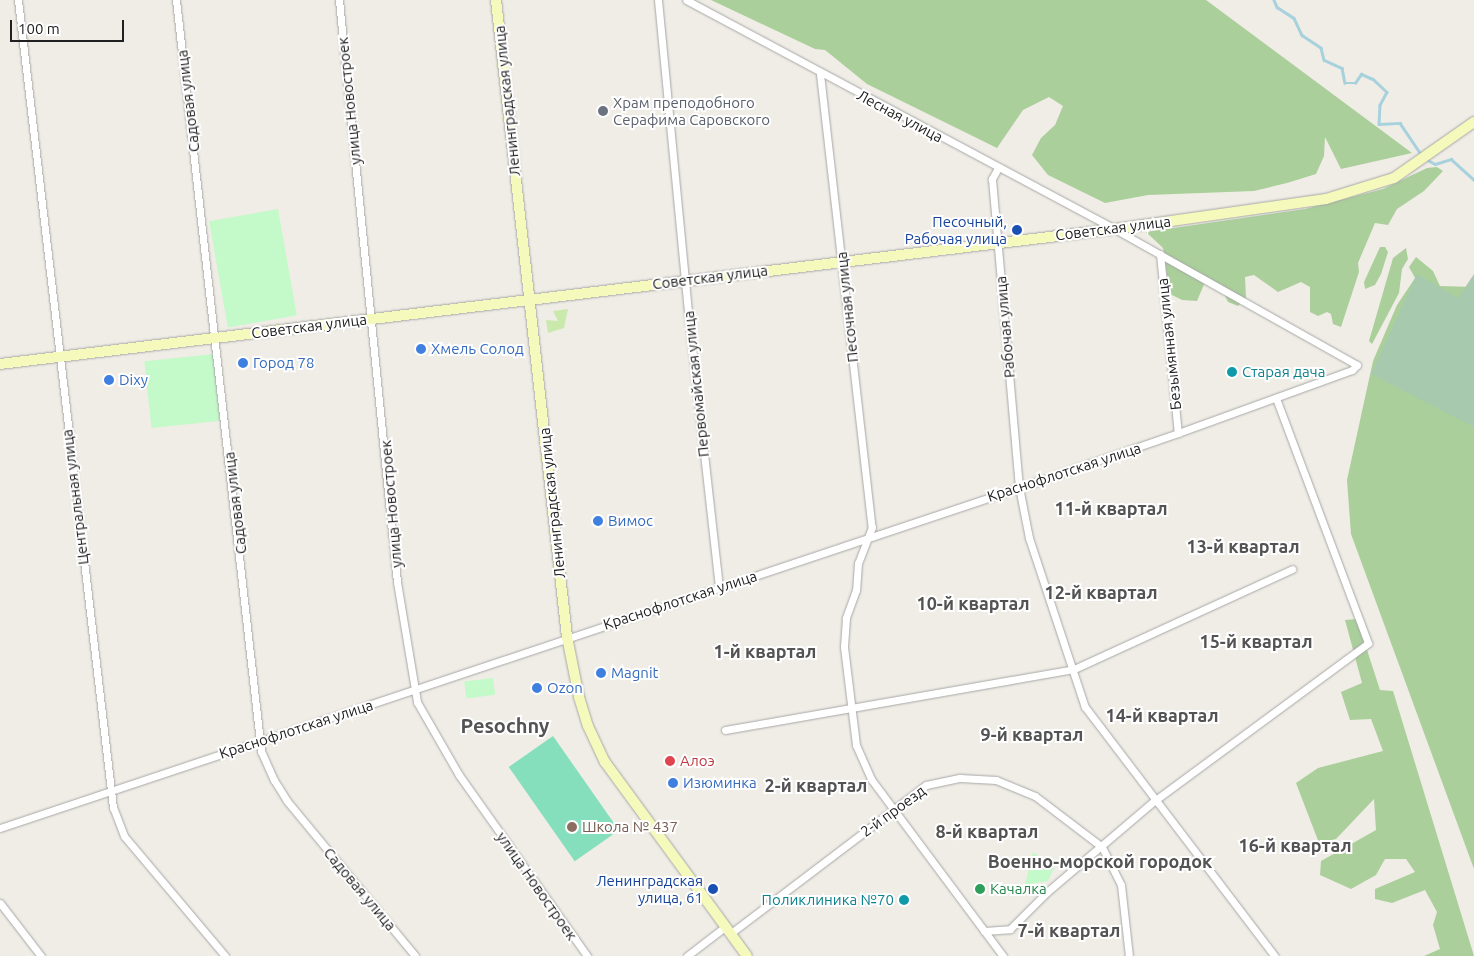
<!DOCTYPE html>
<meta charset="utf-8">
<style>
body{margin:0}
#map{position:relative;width:1474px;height:956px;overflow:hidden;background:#f0ede6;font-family:Ubuntu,sans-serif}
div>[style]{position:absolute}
.grass>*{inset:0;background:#cae9ad}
.forest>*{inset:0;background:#aacf9b}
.cemetery>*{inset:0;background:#a7c9ad}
.park>*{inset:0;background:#c4f9c9;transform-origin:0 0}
.pitch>*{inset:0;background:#85debc;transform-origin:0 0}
.stream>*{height:2.5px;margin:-1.25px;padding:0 1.25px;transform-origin:1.25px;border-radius:1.25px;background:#a7d1dd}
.roads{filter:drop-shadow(0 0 1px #a7a7a7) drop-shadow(0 0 1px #a7a7a7)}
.minor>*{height:7px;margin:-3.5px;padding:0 3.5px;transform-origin:3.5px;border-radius:3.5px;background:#fff}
.secondary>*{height:10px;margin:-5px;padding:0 5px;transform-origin:5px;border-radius:5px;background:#f5f9bb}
.dots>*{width:14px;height:14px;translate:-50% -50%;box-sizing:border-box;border:2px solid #fff;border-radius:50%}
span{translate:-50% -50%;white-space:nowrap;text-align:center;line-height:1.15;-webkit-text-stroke:4px #fff;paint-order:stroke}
.street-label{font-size:15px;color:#202020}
.worship-label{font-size:15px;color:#5b616d}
.left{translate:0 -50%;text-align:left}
.transit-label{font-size:15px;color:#164399}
.right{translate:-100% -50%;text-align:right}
.shop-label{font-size:15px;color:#366cbe}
.culture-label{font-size:15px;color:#0d838f}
.health-label{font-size:15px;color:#be3a42}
.education-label{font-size:15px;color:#785e54}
.leisure-label{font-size:15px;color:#27864d}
.quarter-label{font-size:18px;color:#535353;font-weight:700}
.district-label{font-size:20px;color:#535353;font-weight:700}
.scale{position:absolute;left:10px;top:20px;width:114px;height:22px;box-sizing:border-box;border:2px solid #202020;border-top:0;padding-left:6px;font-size:15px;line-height:18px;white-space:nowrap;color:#202020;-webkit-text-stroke:4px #fff;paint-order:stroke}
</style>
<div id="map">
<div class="grass">
<i style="clip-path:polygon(568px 309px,564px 328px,548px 333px,546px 320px,558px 321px,553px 311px)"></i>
</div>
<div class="forest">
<i style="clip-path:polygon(711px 0,1206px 0,1412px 153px,1341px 169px,1325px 137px,1324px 156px,1316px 174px,1287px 183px,1254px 191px,1148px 195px,1105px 203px,1048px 175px,1032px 155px,1041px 138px,1055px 125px,1063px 106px,1049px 97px,1023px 110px,997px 148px,867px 84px,825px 50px,815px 49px)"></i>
<i style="clip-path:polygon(1437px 167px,1443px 171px,1424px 191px,1397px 209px,1388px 225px,1375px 223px,1358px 263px,1359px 272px,1341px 327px,1333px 324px,1331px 314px,1327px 312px,1318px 316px,1310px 312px,1310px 287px,1301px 282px,1278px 292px,1254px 275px,1245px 277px,1246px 298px,1238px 306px,1228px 302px,1220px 285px,1205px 282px,1197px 301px,1182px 300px,1170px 294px,1163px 248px,1146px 232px,1305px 209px,1383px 189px,1427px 168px)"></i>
<i style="clip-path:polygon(1380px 247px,1385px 247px,1388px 252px,1381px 274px,1375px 285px,1365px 289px,1364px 282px)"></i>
<i style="clip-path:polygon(1406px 248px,1408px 259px,1402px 269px,1399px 293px,1372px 344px,1369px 341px,1393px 258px)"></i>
<i style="clip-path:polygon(1416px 257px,1433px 271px,1440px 286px,1474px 287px,1474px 869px,1351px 534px,1347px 480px,1373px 361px,1397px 305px,1415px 278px,1409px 267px)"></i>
<i style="clip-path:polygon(1357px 619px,1380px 690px,1393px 691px,1474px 956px,1424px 956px,1440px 949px,1433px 925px,1437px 912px,1425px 890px,1392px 903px,1375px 899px,1375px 889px,1415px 872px,1406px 859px,1385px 859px,1376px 875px,1351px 889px,1320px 875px,1321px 861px,1376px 830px,1374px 799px,1336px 839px,1319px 843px,1296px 783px,1318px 768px,1383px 751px,1371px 719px,1350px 720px,1341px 692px,1362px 683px,1345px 620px)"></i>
</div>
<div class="cemetery">
<i style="clip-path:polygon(1417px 274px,1458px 298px,1474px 274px,1474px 427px,1371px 374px)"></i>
</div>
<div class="park">
<i style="left:278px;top:209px;width:108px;height:70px;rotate:80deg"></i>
<i style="left:214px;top:354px;width:67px;height:70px;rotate:84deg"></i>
<i style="left:493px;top:678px;width:17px;height:29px;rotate:83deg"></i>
<i style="clip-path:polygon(1033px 852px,1054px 868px,1048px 881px,1025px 885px)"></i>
</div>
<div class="pitch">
<i style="left:553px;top:736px;width:115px;height:54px;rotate:55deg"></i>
</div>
<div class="stream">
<i style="left:1274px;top:0;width:8px;rotate:67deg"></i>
<i style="left:1277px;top:7px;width:20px;rotate:33deg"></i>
<i style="left:1294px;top:18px;width:19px;rotate:65deg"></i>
<i style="left:1302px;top:35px;width:23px;rotate:34deg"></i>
<i style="left:1321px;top:48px;width:12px;rotate:76deg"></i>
<i style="left:1324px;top:60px;width:20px;rotate:24deg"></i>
<i style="left:1342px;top:68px;width:15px;rotate:79deg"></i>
<i style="left:1345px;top:83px;width:10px"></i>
<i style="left:1355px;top:83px;width:11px;rotate:-56deg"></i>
<i style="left:1361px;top:74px;width:13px;rotate:23deg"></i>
<i style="left:1373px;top:79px;width:19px;rotate:43deg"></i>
<i style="left:1387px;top:92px;width:15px;rotate:118deg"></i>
<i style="left:1380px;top:105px;width:19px;rotate:93deg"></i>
<i style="left:1379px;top:124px;width:21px;rotate:-3deg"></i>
<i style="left:1400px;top:123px;width:40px;rotate:56deg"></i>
<i style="left:1426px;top:159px;width:10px;rotate:29deg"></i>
<i style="left:1435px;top:164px;width:17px;rotate:-17deg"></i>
<i style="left:1451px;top:159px;width:31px;rotate:42deg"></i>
</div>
<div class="roads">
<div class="minor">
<i style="left:18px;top:0;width:813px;rotate:83.29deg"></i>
<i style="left:113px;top:807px;width:31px;rotate:69deg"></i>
<i style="left:124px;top:836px;width:157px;rotate:49.9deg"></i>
<i style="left:176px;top:0;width:756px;rotate:83.54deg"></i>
<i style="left:261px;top:751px;width:32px;rotate:66deg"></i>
<i style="left:274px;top:780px;width:25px;rotate:58deg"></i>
<i style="left:287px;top:801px;width:201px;rotate:50.4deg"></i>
<i style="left:339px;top:0;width:585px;rotate:84.31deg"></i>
<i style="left:397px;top:582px;width:122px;rotate:80.5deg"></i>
<i style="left:417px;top:702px;width:84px;rotate:60.1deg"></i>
<i style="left:459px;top:775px;width:222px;rotate:54.7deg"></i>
<i style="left:658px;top:0;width:303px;rotate:84.5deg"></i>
<i style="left:687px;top:302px;width:288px;rotate:83.6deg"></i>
<i style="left:820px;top:74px;width:456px;rotate:83.5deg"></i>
<i style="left:872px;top:527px;width:39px;rotate:111deg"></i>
<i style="left:858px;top:563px;width:27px;rotate:94deg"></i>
<i style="left:856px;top:590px;width:30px;rotate:110deg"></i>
<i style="left:846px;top:618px;width:29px;rotate:94deg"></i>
<i style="left:844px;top:647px;width:99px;rotate:83deg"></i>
<i style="left:856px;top:745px;width:37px;rotate:66deg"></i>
<i style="left:871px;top:779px;width:221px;rotate:53.3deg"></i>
<i style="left:998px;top:168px;width:13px;rotate:119deg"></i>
<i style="left:992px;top:179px;width:309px;rotate:85deg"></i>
<i style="left:1019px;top:487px;width:52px;rotate:78.9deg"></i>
<i style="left:1029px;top:538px;width:178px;rotate:71.7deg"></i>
<i style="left:1085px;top:707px;width:313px;rotate:52.7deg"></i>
<i style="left:1160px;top:254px;width:180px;rotate:84.3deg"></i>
<i style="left:725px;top:730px;width:354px;rotate:-9.9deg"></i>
<i style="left:1074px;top:669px;width:240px;rotate:-24.6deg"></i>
<i style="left:0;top:828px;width:1092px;rotate:-18.47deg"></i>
<i style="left:1036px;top:482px;width:150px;rotate:-19deg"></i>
<i style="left:1178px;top:433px;width:185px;rotate:-19.9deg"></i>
<i style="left:1352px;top:370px;width:7px;rotate:-45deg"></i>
<i style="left:1357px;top:365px;width:278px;rotate:-150.7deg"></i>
<i style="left:1115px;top:229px;width:486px;rotate:-151.9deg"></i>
<i style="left:0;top:903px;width:67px;rotate:52.3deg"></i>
<i style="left:984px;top:931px;width:26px;rotate:-4deg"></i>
<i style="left:1010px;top:929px;width:52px;rotate:-45deg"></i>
<i style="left:1047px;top:892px;width:140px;rotate:-40.4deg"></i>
<i style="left:1154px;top:801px;width:266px;rotate:-36.4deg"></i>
<i style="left:1368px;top:643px;width:262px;rotate:-110.6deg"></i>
<i style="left:731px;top:933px;width:245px;rotate:-37.2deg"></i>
<i style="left:926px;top:785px;width:35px;rotate:-12deg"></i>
<i style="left:960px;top:778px;width:36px;rotate:3deg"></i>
<i style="left:996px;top:780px;width:42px;rotate:22.3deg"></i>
<i style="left:1035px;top:796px;width:84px;rotate:37.3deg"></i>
<i style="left:1102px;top:847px;width:42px;rotate:63.4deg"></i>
<i style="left:1121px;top:885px;width:71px;rotate:83.6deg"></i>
<i style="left:687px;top:956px;width:49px;rotate:-37.6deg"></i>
</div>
<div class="secondary">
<i style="left:496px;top:0;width:641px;rotate:83.64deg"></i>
<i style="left:567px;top:637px;width:61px;rotate:78.7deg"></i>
<i style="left:579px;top:697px;width:30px;rotate:73deg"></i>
<i style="left:588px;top:726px;width:40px;rotate:65deg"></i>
<i style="left:605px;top:762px;width:240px;rotate:53.8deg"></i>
<i style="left:0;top:364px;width:1123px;rotate:-6.9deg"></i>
<i style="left:1115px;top:229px;width:213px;rotate:-8.1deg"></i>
<i style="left:1326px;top:199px;width:71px;rotate:-17.2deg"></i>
<i style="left:1394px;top:178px;width:98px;rotate:-35deg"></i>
</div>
</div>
<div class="dots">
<i style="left:603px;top:111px;background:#6b7280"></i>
<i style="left:1017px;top:230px;background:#1a4fb4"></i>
<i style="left:421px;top:349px;background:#3f7fe0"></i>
<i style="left:243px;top:363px;background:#3f7fe0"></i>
<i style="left:1232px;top:372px;background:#0f9aa8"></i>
<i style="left:109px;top:380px;background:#3f7fe0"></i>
<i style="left:598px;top:521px;background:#3f7fe0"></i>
<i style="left:601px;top:673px;background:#3f7fe0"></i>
<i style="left:537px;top:688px;background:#3f7fe0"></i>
<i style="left:670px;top:761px;background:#e0444e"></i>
<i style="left:673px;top:783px;background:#3f7fe0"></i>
<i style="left:572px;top:827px;background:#8d6e63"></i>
<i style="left:713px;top:889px;background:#1a4fb4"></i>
<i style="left:980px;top:889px;background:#2e9e5b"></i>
<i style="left:904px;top:900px;background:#0f9aa8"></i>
</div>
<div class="street-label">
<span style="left:188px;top:101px;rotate:-97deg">Садовая улица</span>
<span style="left:349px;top:101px;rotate:-96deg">улица Новостроек</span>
<span style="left:507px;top:101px;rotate:-96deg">Ленинградская улица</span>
<span style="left:900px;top:116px;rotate:28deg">Лесная улица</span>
<span style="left:1113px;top:228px;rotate:-7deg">Советская улица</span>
<span style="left:710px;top:277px;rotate:-7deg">Советская улица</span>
<span style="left:847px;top:307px;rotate:-96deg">Песочная улица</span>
<span style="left:309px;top:326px;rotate:-7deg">Советская улица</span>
<span style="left:1005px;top:327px;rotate:-95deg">Рабочая улица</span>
<span style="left:1169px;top:344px;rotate:-96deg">Безымянная улица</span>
<span style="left:696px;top:384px;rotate:-96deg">Первомайская улица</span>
<span style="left:1064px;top:472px;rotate:-18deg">Краснофлотская улица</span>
<span style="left:75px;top:497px;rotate:-97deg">Центральная улица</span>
<span style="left:235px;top:503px;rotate:-97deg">Садовая улица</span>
<span style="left:552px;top:503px;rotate:-96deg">Ленинградская улица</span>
<span style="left:391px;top:504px;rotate:-95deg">улица Новостроек</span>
<span style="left:680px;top:600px;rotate:-18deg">Краснофлотская улица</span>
<span style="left:296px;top:729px;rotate:-18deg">Краснофлотская улица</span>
<span style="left:893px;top:811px;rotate:-36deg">2-й проезд</span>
<span style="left:537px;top:886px;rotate:55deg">улица Новостроек</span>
<span style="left:360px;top:889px;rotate:50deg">Садовая улица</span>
</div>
<div class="worship-label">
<span class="left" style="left:613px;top:111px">Храм преподобного<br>Серафима Саровского</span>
</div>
<div class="transit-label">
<span class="right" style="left:1007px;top:230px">Песочный,<br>Рабочая улица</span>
<span class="right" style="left:703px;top:889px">Ленинградская<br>улица, 61</span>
</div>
<div class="shop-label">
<span class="left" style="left:431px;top:349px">Хмель Солод</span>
<span class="left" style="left:253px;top:363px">Город 78</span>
<span class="left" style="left:119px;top:380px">Dixy</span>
<span class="left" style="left:608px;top:521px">Вимос</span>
<span class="left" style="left:611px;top:673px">Magnit</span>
<span class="left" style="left:547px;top:688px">Ozon</span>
<span class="left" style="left:683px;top:783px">Изюминка</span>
</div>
<div class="culture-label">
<span class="left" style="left:1242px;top:372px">Старая дача</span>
<span class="right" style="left:894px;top:900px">Поликлиника №70</span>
</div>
<div class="health-label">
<span class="left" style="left:680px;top:761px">Алоэ</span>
</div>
<div class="education-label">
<span class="left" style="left:582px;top:827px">Школа № 437</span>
</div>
<div class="leisure-label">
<span class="left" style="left:990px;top:889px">Качалка</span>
</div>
<div class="quarter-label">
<span style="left:1111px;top:508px">11-й квартал</span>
<span style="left:1243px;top:546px">13-й квартал</span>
<span style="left:1101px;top:592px">12-й квартал</span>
<span style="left:973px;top:603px">10-й квартал</span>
<span style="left:1256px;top:641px">15-й квартал</span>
<span style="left:765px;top:651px">1-й квартал</span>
<span style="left:1162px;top:715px">14-й квартал</span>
<span style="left:1032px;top:734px">9-й квартал</span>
<span style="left:816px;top:785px">2-й квартал</span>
<span style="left:987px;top:831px">8-й квартал</span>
<span style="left:1295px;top:845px">16-й квартал</span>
<span style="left:1100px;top:861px">Военно-морской городок</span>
<span style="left:1069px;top:930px">7-й квартал</span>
</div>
<div class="district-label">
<span style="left:505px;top:725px">Pesochny</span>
</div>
<div class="scale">100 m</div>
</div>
